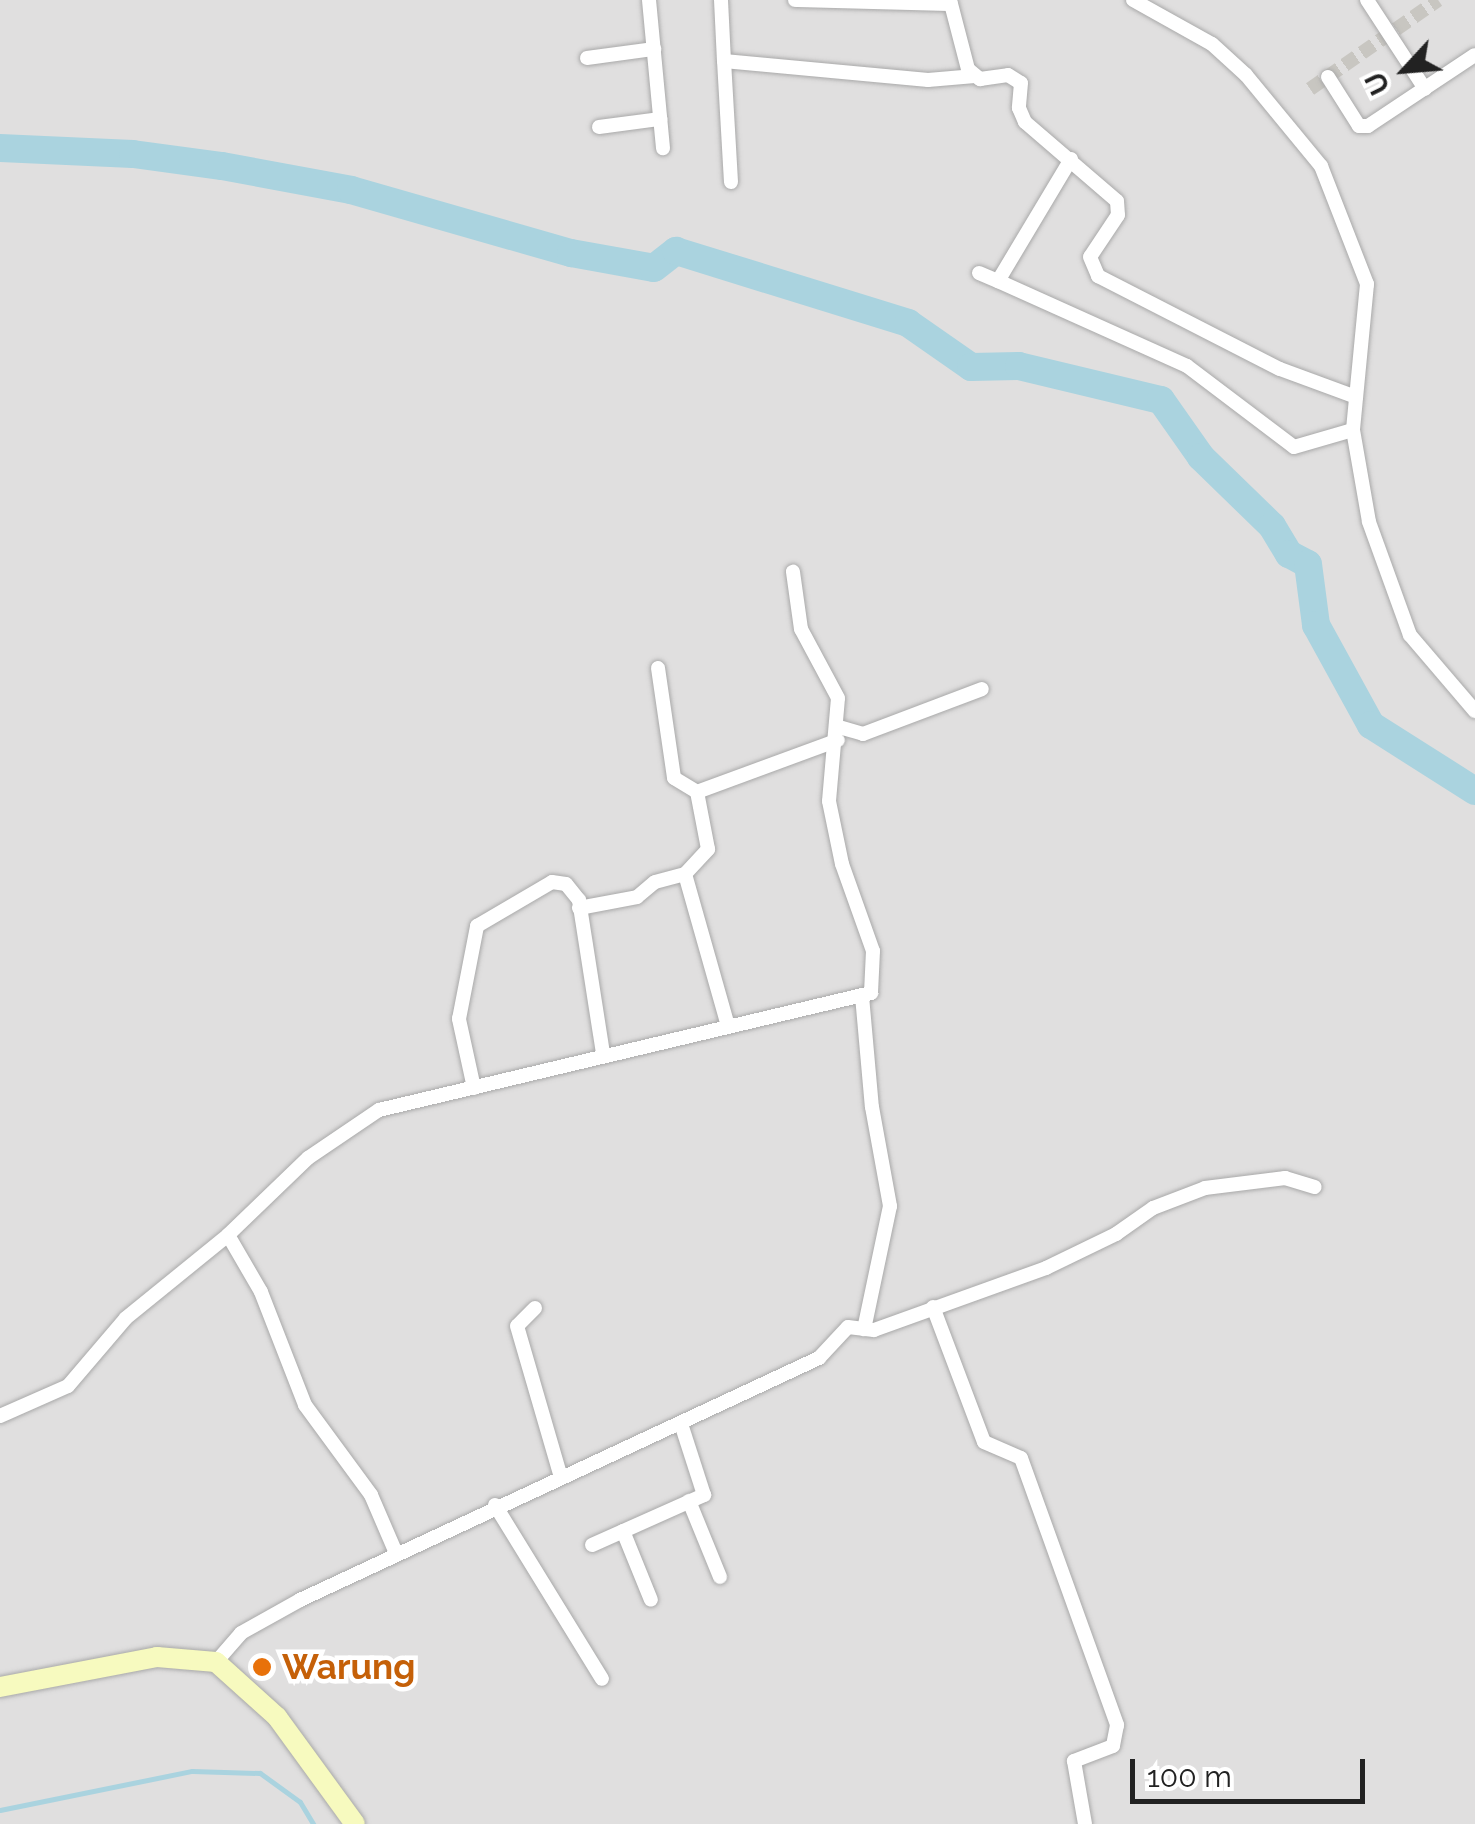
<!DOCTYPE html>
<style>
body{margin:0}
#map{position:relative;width:1475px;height:1824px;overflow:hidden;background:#f2efe9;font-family:Raleway,sans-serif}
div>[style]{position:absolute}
.residential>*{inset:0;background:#e0dfdf;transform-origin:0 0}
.stream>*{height:5px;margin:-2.5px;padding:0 2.5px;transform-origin:2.5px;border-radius:2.5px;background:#aad3df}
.river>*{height:28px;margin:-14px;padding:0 14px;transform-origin:14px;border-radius:14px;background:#aad3df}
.street-tunnel>*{height:14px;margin-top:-7px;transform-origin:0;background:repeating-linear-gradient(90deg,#c8c6c1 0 14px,transparent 0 21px)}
.roads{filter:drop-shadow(0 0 2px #a9a9a9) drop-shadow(0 0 2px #a9a9a9)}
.street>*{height:14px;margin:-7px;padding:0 7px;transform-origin:7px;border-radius:7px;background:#fff}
.secondary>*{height:20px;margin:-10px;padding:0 10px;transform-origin:10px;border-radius:10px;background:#f7fabf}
.dots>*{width:28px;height:28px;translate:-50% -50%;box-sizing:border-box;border:5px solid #fff;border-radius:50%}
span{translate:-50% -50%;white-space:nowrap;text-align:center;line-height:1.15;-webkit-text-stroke:9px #fff;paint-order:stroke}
.food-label{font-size:35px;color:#c56008;font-weight:700}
.left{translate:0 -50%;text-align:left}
.north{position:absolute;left:1355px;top:20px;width:100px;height:100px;-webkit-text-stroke:8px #fff;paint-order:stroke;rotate:244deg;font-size:28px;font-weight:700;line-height:40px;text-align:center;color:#222}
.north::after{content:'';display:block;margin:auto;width:35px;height:45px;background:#222;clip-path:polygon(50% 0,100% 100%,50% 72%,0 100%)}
.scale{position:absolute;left:1130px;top:1759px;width:235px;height:45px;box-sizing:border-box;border:5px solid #222;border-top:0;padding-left:12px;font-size:30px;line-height:35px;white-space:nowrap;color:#222;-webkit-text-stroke:8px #fff;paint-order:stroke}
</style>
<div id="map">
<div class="residential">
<i style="left:0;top:0;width:1475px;height:1824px"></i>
</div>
<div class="stream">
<i style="left:0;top:1810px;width:196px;rotate:-11.5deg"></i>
<i style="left:192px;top:1771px;width:68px;rotate:1.7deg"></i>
<i style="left:260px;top:1773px;width:49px;rotate:35.9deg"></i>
<i style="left:300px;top:1802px;width:26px;rotate:59deg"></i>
</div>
<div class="river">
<i style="left:0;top:148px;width:133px;rotate:2.6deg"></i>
<i style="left:133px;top:154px;width:90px;rotate:7.7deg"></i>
<i style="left:222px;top:166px;width:131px;rotate:10.5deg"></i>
<i style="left:351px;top:190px;width:229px;rotate:16deg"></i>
<i style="left:571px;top:253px;width:84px;rotate:10.2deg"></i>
<i style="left:654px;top:268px;width:28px;rotate:-38deg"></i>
<i style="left:676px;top:251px;width:243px;rotate:17.2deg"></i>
<i style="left:908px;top:323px;width:77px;rotate:34.9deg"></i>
<i style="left:971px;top:367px;width:48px;rotate:-1.2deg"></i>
<i style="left:1019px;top:366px;width:146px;rotate:13.5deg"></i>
<i style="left:1161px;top:400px;width:70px;rotate:54.9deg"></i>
<i style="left:1201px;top:457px;width:99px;rotate:44.2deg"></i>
<i style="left:1272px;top:526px;width:33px;rotate:59deg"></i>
<i style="left:1289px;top:554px;width:21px;rotate:28deg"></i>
<i style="left:1308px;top:564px;width:62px;rotate:82.5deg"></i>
<i style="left:1316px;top:625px;width:114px;rotate:61.2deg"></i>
<i style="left:1371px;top:725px;width:123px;rotate:32.4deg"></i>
</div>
<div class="street-tunnel">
<i style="left:1310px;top:89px;width:156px;rotate:-34.8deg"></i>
</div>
<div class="roads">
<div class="street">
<i style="left:649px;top:0;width:149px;rotate:84.6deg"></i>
<i style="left:721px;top:0;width:61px;rotate:87.2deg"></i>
<i style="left:795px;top:0;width:156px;rotate:1.5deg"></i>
<i style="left:950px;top:0;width:71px;rotate:75.4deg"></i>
<i style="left:968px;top:69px;width:16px;rotate:40deg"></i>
<i style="left:980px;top:79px;width:28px;rotate:-8deg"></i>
<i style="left:1008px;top:75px;width:15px;rotate:32deg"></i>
<i style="left:1021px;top:83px;width:25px;rotate:95deg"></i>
<i style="left:1019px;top:108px;width:15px;rotate:67deg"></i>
<i style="left:1025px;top:122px;width:121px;rotate:40.7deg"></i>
<i style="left:1117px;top:201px;width:14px;rotate:86deg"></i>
<i style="left:1118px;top:215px;width:50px;rotate:123.7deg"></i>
<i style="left:1090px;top:257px;width:21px;rotate:67deg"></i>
<i style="left:1098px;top:276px;width:204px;rotate:27.1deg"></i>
<i style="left:1280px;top:369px;width:81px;rotate:20.2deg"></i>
<i style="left:1133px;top:0;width:90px;rotate:29.1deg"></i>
<i style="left:1212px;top:44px;width:46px;rotate:42.4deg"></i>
<i style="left:1246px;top:75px;width:118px;rotate:50.5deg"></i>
<i style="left:1321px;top:166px;width:127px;rotate:68.7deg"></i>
<i style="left:1367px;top:284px;width:147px;rotate:95.5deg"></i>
<i style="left:1353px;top:430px;width:93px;rotate:80.1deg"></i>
<i style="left:1369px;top:522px;width:120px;rotate:70.1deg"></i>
<i style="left:1410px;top:635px;width:100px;rotate:49.5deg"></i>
<i style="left:1367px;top:0;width:106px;rotate:56.9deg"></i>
<i style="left:587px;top:58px;width:68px;rotate:-7.7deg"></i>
<i style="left:1328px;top:77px;width:58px;rotate:57.7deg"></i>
<i style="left:1359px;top:126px;width:9px"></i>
<i style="left:1368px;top:126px;width:128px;rotate:-33.6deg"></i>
<i style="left:599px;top:127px;width:62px;rotate:-7.5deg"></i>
<i style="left:1071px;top:159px;width:142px;rotate:120.9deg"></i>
<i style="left:998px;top:281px;width:207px;rotate:24.2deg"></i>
<i style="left:1187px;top:366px;width:134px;rotate:37.1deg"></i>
<i style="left:1294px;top:447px;width:61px;rotate:-16.1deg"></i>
<i style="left:731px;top:182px;width:121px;rotate:-93.3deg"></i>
<i style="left:724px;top:61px;width:205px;rotate:5.3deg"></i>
<i style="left:928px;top:80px;width:47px;rotate:-4.9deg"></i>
<i style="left:979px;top:273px;width:21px;rotate:23deg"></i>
<i style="left:658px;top:668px;width:111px;rotate:81.7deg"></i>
<i style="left:674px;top:778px;width:27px;rotate:31deg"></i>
<i style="left:839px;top:727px;width:25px;rotate:16deg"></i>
<i style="left:863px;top:734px;width:127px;rotate:-20.7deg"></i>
<i style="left:579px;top:908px;width:59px;rotate:-10.7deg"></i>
<i style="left:637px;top:897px;width:23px;rotate:-40deg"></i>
<i style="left:655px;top:882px;width:31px;rotate:-15deg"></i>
<i style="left:862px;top:996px;width:111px;rotate:84.9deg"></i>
<i style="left:872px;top:1107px;width:101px;rotate:79.7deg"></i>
<i style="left:890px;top:1206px;width:126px;rotate:101.9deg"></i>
<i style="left:728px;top:1026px;width:158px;rotate:-105.8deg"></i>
<i style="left:685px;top:874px;width:34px;rotate:-47deg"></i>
<i style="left:708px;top:849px;width:58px;rotate:-100.9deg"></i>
<i style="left:697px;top:792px;width:150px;rotate:-20.2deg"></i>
<i style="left:474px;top:1088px;width:71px;rotate:-102.3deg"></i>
<i style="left:459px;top:1019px;width:95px;rotate:-79deg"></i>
<i style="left:477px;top:926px;width:87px;rotate:-30.4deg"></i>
<i style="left:552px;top:882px;width:14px;rotate:8deg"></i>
<i style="left:566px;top:884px;width:21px;rotate:51deg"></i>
<i style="left:579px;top:900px;width:155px;rotate:81.1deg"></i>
<i style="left:228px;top:1235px;width:66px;rotate:59.9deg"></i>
<i style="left:261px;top:1292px;width:121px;rotate:68.7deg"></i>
<i style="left:305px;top:1405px;width:112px;rotate:53.7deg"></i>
<i style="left:371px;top:1495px;width:63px;rotate:66.7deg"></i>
<i style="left:933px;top:1307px;width:144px;rotate:69.3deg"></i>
<i style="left:984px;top:1442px;width:40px;rotate:23.4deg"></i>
<i style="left:1021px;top:1458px;width:284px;rotate:70.2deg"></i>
<i style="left:1117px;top:1725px;width:21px;rotate:101deg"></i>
<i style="left:1113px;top:1746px;width:42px;rotate:159deg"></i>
<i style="left:1074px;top:1761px;width:64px;rotate:80.1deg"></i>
<i style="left:535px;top:1308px;width:25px;rotate:135deg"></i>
<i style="left:517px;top:1326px;width:154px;rotate:73.8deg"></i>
<i style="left:0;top:1416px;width:74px;rotate:-23.8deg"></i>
<i style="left:68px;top:1386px;width:89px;rotate:-49.5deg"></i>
<i style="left:126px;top:1318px;width:132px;rotate:-39.1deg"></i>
<i style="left:228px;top:1235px;width:111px;rotate:-43.9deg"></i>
<i style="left:308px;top:1158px;width:86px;rotate:-34.1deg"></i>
<i style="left:379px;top:1110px;width:506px;rotate:-13.38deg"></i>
<i style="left:871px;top:993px;width:42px;rotate:-87.3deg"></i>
<i style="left:873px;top:951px;width:92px;rotate:-109.6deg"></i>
<i style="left:842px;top:864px;width:64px;rotate:-101.7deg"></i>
<i style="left:829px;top:801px;width:103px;rotate:-85deg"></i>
<i style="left:838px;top:698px;width:78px;rotate:-118.2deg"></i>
<i style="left:801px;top:629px;width:58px;rotate:-98deg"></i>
<i style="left:689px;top:1501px;width:82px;rotate:67.8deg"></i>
<i style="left:495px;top:1505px;width:204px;rotate:58.4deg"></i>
<i style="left:623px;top:1531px;width:74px;rotate:67.9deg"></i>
<i style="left:592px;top:1545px;width:123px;rotate:-24.1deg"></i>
<i style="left:704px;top:1495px;width:75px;rotate:-107.9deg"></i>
<i style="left:216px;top:1662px;width:38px;rotate:-49deg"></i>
<i style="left:241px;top:1633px;width:68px;rotate:-29.2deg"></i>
<i style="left:300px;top:1600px;width:573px;rotate:-25deg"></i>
<i style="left:819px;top:1358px;width:42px;rotate:-46.9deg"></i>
<i style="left:848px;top:1327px;width:26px;rotate:7deg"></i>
<i style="left:874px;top:1330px;width:183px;rotate:-19.8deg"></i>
<i style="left:1046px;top:1268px;width:78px;rotate:-25.9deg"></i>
<i style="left:1116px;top:1234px;width:45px;rotate:-35.1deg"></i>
<i style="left:1153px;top:1208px;width:56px;rotate:-21deg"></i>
<i style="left:1205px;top:1188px;width:81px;rotate:-7.1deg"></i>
<i style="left:1285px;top:1178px;width:31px;rotate:17deg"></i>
</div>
<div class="secondary">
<i style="left:0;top:1687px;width:160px;rotate:-10.8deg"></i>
<i style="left:157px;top:1657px;width:59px;rotate:4.8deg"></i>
<i style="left:216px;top:1662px;width:82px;rotate:42deg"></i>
<i style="left:277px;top:1717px;width:132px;rotate:53.9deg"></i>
</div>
</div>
<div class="dots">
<i style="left:262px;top:1667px;background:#e8710a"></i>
</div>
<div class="food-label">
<span class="left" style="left:282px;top:1667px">Warung</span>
</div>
<div class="north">U</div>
<div class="scale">100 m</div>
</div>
